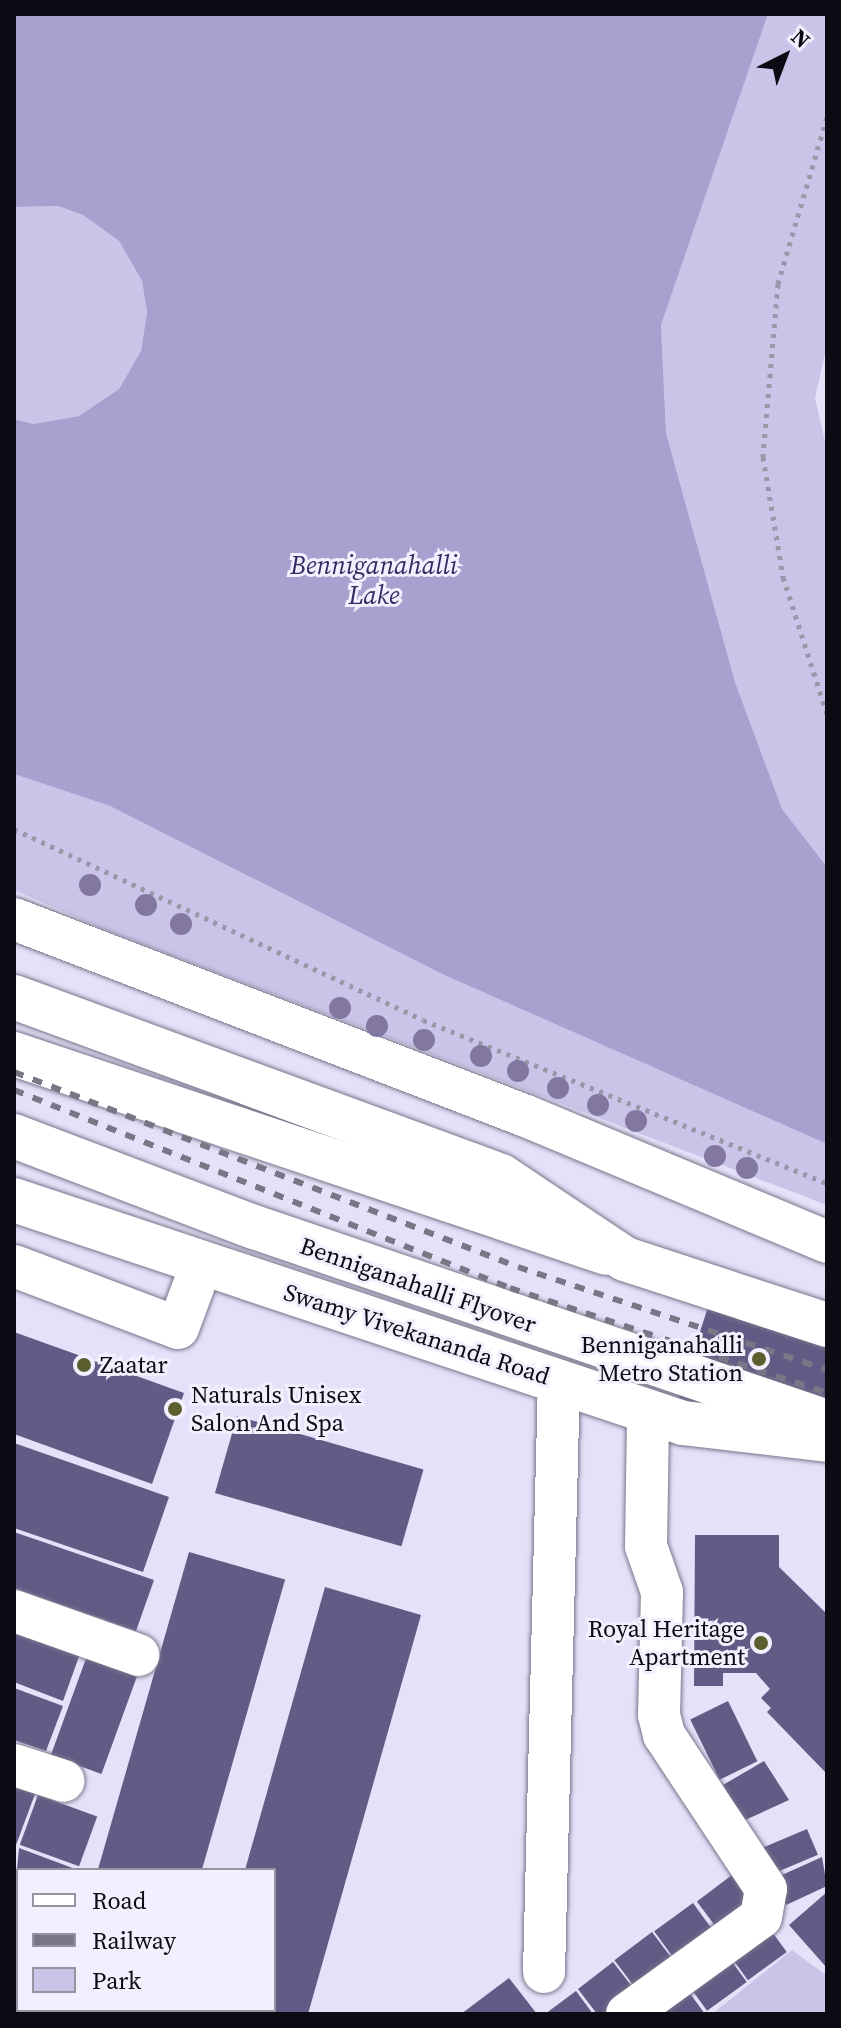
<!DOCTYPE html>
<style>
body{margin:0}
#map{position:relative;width:841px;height:2028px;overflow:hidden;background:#e5e1f9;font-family:"Source Serif 4",serif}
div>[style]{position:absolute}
.green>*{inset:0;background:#cac4e8}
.forest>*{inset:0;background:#a9a0cf}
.building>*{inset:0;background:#635a85;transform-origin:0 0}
.path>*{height:5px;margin-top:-2.5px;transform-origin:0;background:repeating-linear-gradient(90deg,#9a97a9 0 4px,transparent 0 10px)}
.roads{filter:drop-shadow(0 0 2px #79758b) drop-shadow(0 0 2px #79758b)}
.minor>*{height:42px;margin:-21px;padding:0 21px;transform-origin:21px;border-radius:21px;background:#fff}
.major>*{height:44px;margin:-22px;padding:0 22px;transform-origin:22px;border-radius:22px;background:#fff}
.highway>*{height:44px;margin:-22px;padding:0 22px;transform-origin:22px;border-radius:22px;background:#fff}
.rail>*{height:6px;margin-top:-3px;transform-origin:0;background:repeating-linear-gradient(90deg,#797686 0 10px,transparent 0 20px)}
.trees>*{width:22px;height:22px;margin:-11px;border-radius:50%;background:#8277a1}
.dots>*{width:22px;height:22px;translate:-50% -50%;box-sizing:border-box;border:4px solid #f2f0fe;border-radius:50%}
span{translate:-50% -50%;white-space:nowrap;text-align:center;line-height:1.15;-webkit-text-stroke:6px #f2f0fe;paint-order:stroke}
.street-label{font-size:24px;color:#0c0a12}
.poi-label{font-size:24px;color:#0c0a12}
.right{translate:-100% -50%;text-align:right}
.left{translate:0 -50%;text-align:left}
.water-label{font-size:26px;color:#392963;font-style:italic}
.frame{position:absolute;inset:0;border:16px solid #0c0a12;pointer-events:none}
.legend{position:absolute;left:16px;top:1868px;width:260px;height:144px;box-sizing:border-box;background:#f2f0fe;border:2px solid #9694a0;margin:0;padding:10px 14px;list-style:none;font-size:24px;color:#0c0a12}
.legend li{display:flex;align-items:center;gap:16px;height:40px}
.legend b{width:40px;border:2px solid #9694a0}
.north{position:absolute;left:745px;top:16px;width:80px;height:80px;-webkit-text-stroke:6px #f2f0fe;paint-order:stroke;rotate:42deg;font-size:22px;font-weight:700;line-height:32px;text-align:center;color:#0c0a12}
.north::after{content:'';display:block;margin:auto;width:28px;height:36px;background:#0c0a12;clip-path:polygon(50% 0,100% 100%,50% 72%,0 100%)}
</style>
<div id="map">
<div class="green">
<i style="clip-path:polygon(768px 14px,827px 14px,827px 345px,815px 398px,827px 450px,827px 867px,782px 809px,735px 682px,666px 433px,661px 325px)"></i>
<i style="clip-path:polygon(58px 206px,83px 215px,119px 241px,142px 281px,147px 312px,141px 351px,119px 389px,79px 416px,33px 424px,14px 419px,14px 207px)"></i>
<i style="clip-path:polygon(14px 774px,110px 806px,442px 974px,827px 1144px,827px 1205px,101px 928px,14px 890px)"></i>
<i style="clip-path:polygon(792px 1950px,827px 1976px,827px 2014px,712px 2014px)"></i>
</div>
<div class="forest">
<i style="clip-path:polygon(14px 14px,768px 14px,661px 325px,666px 433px,735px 682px,782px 809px,827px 867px,827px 1144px,442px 974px,110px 806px,14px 774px,14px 419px,33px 424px,79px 416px,119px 389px,141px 351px,147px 312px,142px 281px,119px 241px,83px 215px,58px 206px,14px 207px)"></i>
</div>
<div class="building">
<i style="clip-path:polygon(717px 1279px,827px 1315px,827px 1453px,677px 1403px)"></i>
<i style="clip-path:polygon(14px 1332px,184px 1393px,152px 1484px,14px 1434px)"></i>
<i style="left:237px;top:1416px;width:194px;height:80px;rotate:16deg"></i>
<i style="clip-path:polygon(14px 1443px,169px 1497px,143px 1572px,14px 1528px)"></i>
<i style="clip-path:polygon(14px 1532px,154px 1580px,136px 1631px,14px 1588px)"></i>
<i style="clip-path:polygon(695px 1535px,779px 1535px,779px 1567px,827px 1614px,827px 1774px,767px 1712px,771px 1708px,761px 1698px,770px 1689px,756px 1673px,723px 1673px,723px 1686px,694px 1686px)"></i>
<i style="left:189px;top:1552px;width:100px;height:330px;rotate:16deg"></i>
<i style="clip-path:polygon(325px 1587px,421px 1615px,308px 2014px,254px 2014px,244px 2010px,274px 2010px,274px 1870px,245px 1870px)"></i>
<i style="clip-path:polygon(14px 1627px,81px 1651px,63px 1701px,14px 1682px)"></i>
<i style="left:88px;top:1653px;width:54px;height:109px;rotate:20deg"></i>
<i style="clip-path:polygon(14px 1688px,63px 1706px,46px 1751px,14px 1740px)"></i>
<i style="left:728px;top:1701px;width:67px;height:42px;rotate:64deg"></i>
<i style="clip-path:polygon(764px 1761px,789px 1800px,743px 1821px,723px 1785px)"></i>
<i style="clip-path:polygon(14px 1786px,35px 1794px,16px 1845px,14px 1844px)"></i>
<i style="left:38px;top:1795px;width:63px;height:53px;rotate:20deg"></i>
<i style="left:807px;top:1829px;width:28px;height:52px;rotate:67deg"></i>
<i style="clip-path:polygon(19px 1848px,78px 1870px,18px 1870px,18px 1904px,14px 1902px)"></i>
<i style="clip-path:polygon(822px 1857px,827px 1886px,786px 1905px,773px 1879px)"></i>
<i style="left:732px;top:1875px;width:39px;height:44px;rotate:53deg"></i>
<i style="clip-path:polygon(827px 1892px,827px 1968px,789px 1925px)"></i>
<i style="left:693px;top:1903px;width:39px;height:48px;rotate:54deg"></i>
<i style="left:765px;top:1922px;width:37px;height:48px;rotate:54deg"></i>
<i style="left:652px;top:1932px;width:40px;height:47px;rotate:53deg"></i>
<i style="left:14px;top:1944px;width:4px;height:59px;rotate:14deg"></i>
<i style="left:725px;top:1952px;width:37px;height:49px;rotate:54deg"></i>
<i style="clip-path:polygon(613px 1962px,637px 1993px,610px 2014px,597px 2014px,578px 1989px)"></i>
<i style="clip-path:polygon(509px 1978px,537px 2014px,461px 2014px)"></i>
<i style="clip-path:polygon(683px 1984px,705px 2014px,654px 2014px)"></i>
<i style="clip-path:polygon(576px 1991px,593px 2014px,545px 2014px)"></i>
<i style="clip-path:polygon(58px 2010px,164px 2010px,57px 2014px)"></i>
</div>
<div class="path">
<i style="left:827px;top:117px;width:174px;rotate:106.4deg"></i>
<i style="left:778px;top:284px;width:174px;rotate:95deg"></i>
<i style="left:763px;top:457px;width:122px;rotate:80.5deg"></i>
<i style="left:783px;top:577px;width:144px;rotate:72.2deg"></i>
<i style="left:14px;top:829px;width:451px;rotate:25deg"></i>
<i style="left:423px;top:1020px;width:436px;rotate:22deg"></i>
</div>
<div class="roads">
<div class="minor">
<i style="left:14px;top:919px;width:549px;rotate:21.05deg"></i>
<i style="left:526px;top:1116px;width:326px;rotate:22.7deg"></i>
<i style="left:14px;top:1266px;width:175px;rotate:20.7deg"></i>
<i style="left:178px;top:1328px;width:69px;rotate:-69.7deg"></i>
<i style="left:14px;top:1611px;width:132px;rotate:19.5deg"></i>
<i style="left:14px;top:1765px;width:52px;rotate:17.7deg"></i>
<i style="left:14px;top:1923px;width:4px;rotate:14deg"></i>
<i style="left:544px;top:1972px;width:591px;rotate:-88.55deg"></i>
<i style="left:627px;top:2014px;width:165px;rotate:-35.9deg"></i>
<i style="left:761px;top:1917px;width:28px;rotate:-80deg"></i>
<i style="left:766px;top:1889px;width:185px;rotate:-123.5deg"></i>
<i style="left:664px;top:1735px;width:21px;rotate:-104deg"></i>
<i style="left:659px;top:1715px;width:123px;rotate:-88.6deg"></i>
<i style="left:662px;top:1592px;width:49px;rotate:-109.2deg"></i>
<i style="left:646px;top:1546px;width:134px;rotate:-89.1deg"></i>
</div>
<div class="major">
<i style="left:14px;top:1054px;width:625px;rotate:18.55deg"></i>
<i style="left:14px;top:1200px;width:705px;rotate:18.43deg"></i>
<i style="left:683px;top:1423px;width:145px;rotate:6.7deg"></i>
</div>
<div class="highway">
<i style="left:14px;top:997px;width:519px;rotate:20.18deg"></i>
<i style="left:501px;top:1176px;width:149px;rotate:33.8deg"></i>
<i style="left:625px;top:1259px;width:213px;rotate:18.1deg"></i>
<i style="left:14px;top:1136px;width:257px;rotate:20.8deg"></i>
<i style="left:254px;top:1227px;width:605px;rotate:18.79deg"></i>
</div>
</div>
<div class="rail">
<i style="left:14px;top:1072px;width:540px;rotate:21.15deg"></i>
<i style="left:518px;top:1267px;width:326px;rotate:18.4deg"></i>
<i style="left:14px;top:1090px;width:534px;rotate:21.76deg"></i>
<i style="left:510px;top:1288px;width:334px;rotate:18.3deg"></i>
</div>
<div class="trees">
<i style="left:90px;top:885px"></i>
<i style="left:146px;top:905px"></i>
<i style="left:181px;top:924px"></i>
<i style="left:340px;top:1008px"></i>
<i style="left:377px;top:1026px"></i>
<i style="left:424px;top:1040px"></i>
<i style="left:481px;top:1056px"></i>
<i style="left:518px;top:1071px"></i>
<i style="left:558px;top:1088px"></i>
<i style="left:598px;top:1105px"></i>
<i style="left:636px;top:1121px"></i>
<i style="left:715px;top:1156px"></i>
<i style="left:747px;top:1168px"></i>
</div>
<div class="dots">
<i style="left:759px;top:1359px;background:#5c5f2d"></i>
<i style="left:84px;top:1365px;background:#5c5f2d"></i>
<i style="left:175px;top:1409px;background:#5c5f2d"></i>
<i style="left:761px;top:1643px;background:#5c5f2d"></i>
</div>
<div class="street-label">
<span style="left:418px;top:1285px;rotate:19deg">Benniganahalli Flyover</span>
<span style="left:417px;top:1334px;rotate:18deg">Swamy Vivekananda Road</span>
</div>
<div class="poi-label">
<span class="right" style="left:743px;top:1359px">Benniganahalli<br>Metro Station</span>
<span class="left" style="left:100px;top:1365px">Zaatar</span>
<span class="left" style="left:191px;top:1409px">Naturals Unisex<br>Salon And Spa</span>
<span class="right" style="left:745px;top:1643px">Royal Heritage<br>Apartment</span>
</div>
<div class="water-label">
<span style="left:374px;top:581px">Benniganahalli<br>Lake</span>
</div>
<div class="frame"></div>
<ul class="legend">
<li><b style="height:10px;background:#fff"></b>Road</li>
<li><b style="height:10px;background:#797686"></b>Railway</li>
<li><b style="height:22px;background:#cac4e8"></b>Park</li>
</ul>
<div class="north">N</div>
</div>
